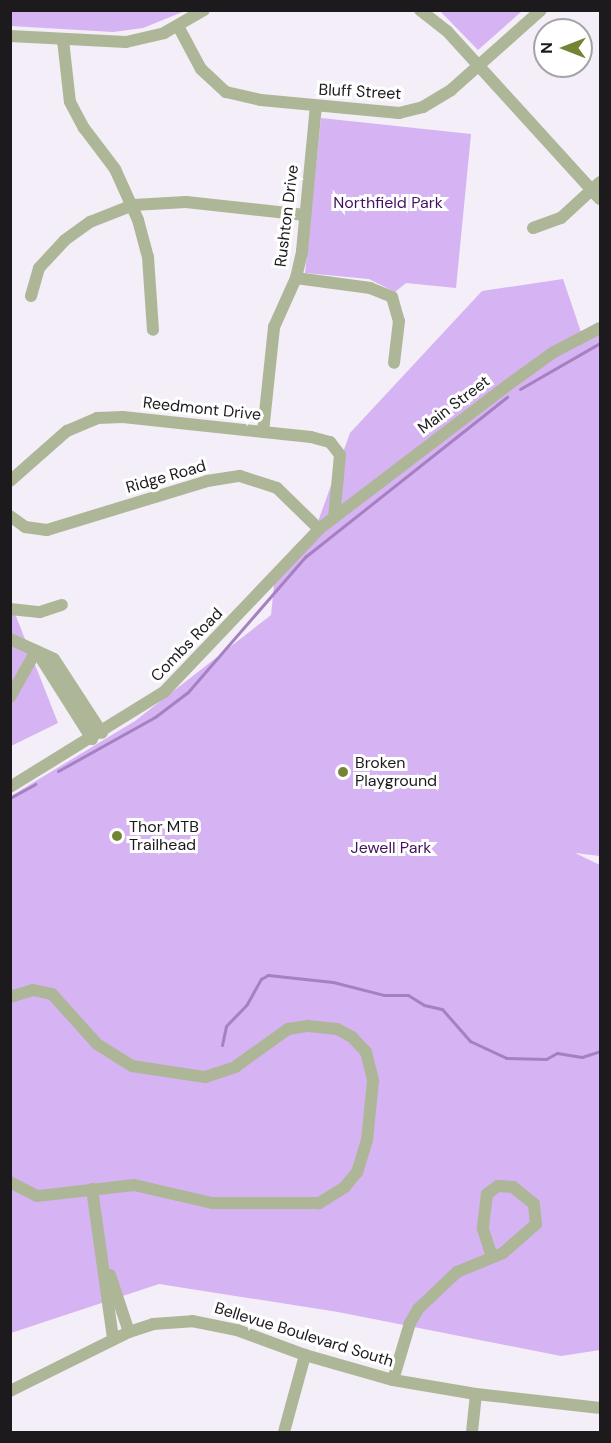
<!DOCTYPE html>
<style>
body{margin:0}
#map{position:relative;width:611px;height:1443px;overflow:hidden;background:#f3eef7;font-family:"DM Sans",sans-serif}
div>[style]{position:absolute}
.green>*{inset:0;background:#d6b3f2}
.stream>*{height:3px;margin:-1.5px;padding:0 1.5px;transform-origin:1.5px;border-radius:1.5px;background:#a581c1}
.minor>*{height:12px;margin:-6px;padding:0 6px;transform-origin:6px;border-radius:6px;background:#adb797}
.dots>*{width:16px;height:16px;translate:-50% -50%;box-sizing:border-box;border:3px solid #fff;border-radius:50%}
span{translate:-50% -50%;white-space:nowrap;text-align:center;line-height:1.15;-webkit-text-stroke:6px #fff;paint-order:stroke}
.street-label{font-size:16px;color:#1c1a1d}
.park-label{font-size:16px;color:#431260}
.poi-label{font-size:16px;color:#1c1a1d}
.left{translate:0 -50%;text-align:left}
.frame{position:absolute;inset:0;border:12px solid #1c1a1d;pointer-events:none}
.north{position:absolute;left:533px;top:18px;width:60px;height:60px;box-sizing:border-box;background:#fff;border:2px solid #a4a3a5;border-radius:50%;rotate:270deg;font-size:16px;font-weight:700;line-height:24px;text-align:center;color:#1c1a1d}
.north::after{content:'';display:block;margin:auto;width:21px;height:27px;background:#738535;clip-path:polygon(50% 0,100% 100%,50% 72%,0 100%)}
</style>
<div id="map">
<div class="green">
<i style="clip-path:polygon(10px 11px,11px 10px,185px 11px,143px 28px,113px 32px,11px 26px)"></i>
<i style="clip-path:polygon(440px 11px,440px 10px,522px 11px,478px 50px)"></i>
<i style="clip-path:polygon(321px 118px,471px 134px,456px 288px,406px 283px,395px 292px,369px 279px,305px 273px)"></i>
<i style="clip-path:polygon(563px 279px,584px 341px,600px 333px,600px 856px,575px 853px,600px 865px,600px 1350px,561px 1356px,338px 1312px,159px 1284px,11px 1333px,11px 796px,135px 721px,271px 615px,275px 575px,308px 549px,350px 433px,482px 291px)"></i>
<i style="clip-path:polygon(10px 601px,58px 723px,11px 746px,10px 746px)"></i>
</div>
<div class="stream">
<i style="left:520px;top:389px;width:92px;rotate:-29.9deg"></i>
<i style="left:58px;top:771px;width:111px;rotate:-29.1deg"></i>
<i style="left:155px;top:717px;width:41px;rotate:-37.1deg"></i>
<i style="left:188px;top:692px;width:179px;rotate:-49.1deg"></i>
<i style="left:305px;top:557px;width:258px;rotate:-38.4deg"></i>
<i style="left:10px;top:798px;width:29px;rotate:-29deg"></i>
<i style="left:222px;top:1045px;width:19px;rotate:-78deg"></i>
<i style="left:226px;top:1026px;width:30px;rotate:-46deg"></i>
<i style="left:247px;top:1004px;width:29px;rotate:-61deg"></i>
<i style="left:261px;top:979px;width:8px;rotate:-30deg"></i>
<i style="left:268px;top:975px;width:65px;rotate:6.1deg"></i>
<i style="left:333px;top:982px;width:53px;rotate:14.3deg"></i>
<i style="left:384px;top:995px;width:24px"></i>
<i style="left:408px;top:995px;width:19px;rotate:32deg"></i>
<i style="left:424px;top:1005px;width:18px;rotate:13deg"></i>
<i style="left:442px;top:1009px;width:43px;rotate:48.8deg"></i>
<i style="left:470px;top:1041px;width:40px;rotate:25deg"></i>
<i style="left:506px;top:1058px;width:40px;rotate:1.4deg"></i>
<i style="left:546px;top:1059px;width:13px;rotate:-29deg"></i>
<i style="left:557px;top:1053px;width:25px;rotate:9deg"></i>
<i style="left:582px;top:1057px;width:19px;rotate:-18deg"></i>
</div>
<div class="minor">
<i style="left:420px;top:10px;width:34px;rotate:38deg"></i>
<i style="left:447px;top:31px;width:227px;rotate:47.7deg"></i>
<i style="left:178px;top:26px;width:49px;rotate:61.9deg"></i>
<i style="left:201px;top:69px;width:34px;rotate:43deg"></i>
<i style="left:226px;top:92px;width:36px;rotate:13deg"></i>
<i style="left:261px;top:100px;width:139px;rotate:5.4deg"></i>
<i style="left:399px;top:113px;width:25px;rotate:-14deg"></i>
<i style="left:423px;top:107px;width:33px;rotate:-31deg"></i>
<i style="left:451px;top:90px;width:120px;rotate:-41.6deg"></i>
<i style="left:10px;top:36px;width:116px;rotate:3deg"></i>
<i style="left:126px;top:42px;width:39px;rotate:-13deg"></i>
<i style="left:164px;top:33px;width:46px;rotate:-29.9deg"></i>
<i style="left:63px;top:40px;width:62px;rotate:83.6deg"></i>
<i style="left:70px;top:102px;width:30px;rotate:62deg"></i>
<i style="left:84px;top:128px;width:51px;rotate:52.9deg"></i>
<i style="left:115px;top:169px;width:56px;rotate:65.7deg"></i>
<i style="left:138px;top:220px;width:38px;rotate:75deg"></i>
<i style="left:148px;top:257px;width:73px;rotate:86.1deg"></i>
<i style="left:533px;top:228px;width:30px;rotate:-20deg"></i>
<i style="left:561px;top:218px;width:53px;rotate:-42.7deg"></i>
<i style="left:296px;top:278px;width:75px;rotate:7.7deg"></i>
<i style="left:370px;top:288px;width:24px;rotate:22deg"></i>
<i style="left:392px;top:297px;width:25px;rotate:74deg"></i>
<i style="left:399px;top:321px;width:42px;rotate:96.8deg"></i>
<i style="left:31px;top:296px;width:29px;rotate:-74deg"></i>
<i style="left:39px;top:268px;width:38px;rotate:-47deg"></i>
<i style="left:65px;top:240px;width:31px;rotate:-36deg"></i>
<i style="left:90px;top:222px;width:46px;rotate:-21.6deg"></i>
<i style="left:133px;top:205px;width:53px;rotate:-3.2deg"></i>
<i style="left:186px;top:202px;width:120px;rotate:6.2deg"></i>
<i style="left:263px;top:432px;width:106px;rotate:-84deg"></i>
<i style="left:274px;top:327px;width:54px;rotate:-65.8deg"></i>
<i style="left:296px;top:278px;width:28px;rotate:-77deg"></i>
<i style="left:302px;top:251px;width:146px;rotate:-84.5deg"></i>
<i style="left:10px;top:481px;width:76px;rotate:-41.3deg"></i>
<i style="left:67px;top:431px;width:33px;rotate:-23deg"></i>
<i style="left:97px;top:418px;width:26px;rotate:-2deg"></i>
<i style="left:123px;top:417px;width:189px;rotate:6.1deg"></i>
<i style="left:311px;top:437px;width:20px;rotate:15deg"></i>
<i style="left:330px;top:442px;width:16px;rotate:52deg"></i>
<i style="left:340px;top:455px;width:63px;rotate:95.4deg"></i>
<i style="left:10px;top:516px;width:19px;rotate:36deg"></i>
<i style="left:25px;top:527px;width:22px;rotate:8deg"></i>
<i style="left:47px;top:530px;width:167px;rotate:-17deg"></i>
<i style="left:207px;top:481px;width:33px;rotate:-9deg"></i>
<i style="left:240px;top:476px;width:39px;rotate:18deg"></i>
<i style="left:277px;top:488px;width:59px;rotate:44.3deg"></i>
<i style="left:10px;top:609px;width:30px;rotate:6deg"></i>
<i style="left:40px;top:612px;width:23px;rotate:-18deg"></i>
<i style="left:10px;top:639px;width:48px;rotate:24.4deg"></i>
<i style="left:54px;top:659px;width:88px;rotate:57deg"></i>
<i style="left:37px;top:652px;width:103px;rotate:57.7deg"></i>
<i style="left:10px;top:697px;width:53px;rotate:-60.5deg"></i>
<i style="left:10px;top:787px;width:181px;rotate:-31.7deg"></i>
<i style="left:164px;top:692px;width:225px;rotate:-46.4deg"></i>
<i style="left:319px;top:529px;width:238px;rotate:-37.3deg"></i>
<i style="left:508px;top:385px;width:57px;rotate:-35.7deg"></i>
<i style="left:554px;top:352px;width:52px;rotate:-27.6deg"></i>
<i style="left:10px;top:997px;width:24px;rotate:-17deg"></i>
<i style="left:33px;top:990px;width:19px;rotate:12deg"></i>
<i style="left:52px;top:994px;width:67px;rotate:48deg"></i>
<i style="left:97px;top:1044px;width:41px;rotate:32.2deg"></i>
<i style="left:132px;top:1066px;width:74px;rotate:8.6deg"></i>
<i style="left:205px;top:1077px;width:32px;rotate:-18deg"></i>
<i style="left:235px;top:1067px;width:65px;rotate:-35.6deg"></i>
<i style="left:288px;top:1029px;width:20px;rotate:-9deg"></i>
<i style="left:308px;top:1026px;width:29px;rotate:6deg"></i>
<i style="left:337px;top:1029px;width:17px;rotate:28deg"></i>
<i style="left:352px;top:1037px;width:21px;rotate:47deg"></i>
<i style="left:366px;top:1052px;width:30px;rotate:76deg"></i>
<i style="left:373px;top:1081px;width:59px;rotate:95.8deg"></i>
<i style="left:367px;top:1140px;width:34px;rotate:107deg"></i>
<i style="left:357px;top:1172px;width:19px;rotate:129deg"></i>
<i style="left:345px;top:1187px;width:31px;rotate:148deg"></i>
<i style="left:319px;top:1203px;width:107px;rotate:180deg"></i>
<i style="left:212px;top:1203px;width:80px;rotate:-167deg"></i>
<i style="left:134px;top:1185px;width:98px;rotate:173.5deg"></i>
<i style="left:37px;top:1196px;width:30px;rotate:-153deg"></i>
<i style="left:92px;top:1189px;width:151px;rotate:82deg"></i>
<i style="left:110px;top:1275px;width:60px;rotate:71.6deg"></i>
<i style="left:393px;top:1380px;width:59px;rotate:-73.4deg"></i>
<i style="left:410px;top:1323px;width:16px;rotate:-60deg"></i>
<i style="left:418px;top:1309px;width:54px;rotate:-43.5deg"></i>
<i style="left:457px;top:1272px;width:50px;rotate:-22.4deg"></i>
<i style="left:503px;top:1253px;width:44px;rotate:-41.3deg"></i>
<i style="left:536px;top:1224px;width:20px;rotate:-96deg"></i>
<i style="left:534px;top:1204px;width:27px;rotate:-141deg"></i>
<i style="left:513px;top:1187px;width:15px;rotate:-176deg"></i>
<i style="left:498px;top:1186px;width:14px;rotate:144deg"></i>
<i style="left:487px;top:1194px;width:35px;rotate:97deg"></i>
<i style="left:483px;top:1229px;width:29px;rotate:72deg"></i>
<i style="left:10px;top:1391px;width:133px;rotate:-26.4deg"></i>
<i style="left:129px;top:1332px;width:25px;rotate:-18deg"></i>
<i style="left:153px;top:1324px;width:39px;rotate:-4deg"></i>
<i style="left:192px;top:1321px;width:46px;rotate:11.3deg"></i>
<i style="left:237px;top:1330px;width:72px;rotate:20.2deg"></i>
<i style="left:305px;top:1355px;width:91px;rotate:15.9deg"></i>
<i style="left:393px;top:1380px;width:84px;rotate:9.6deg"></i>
<i style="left:476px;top:1394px;width:125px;rotate:6.4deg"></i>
<i style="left:284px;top:1432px;width:80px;rotate:-74.7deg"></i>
<i style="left:472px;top:1432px;width:38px;rotate:-84deg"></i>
</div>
<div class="dots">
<i style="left:343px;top:772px;background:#738535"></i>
<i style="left:117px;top:836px;background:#738535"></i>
</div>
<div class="street-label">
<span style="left:360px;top:92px;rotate:3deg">Bluff Street</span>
<span style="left:287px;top:216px;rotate:-83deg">Rushton Drive</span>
<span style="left:454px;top:405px;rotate:-37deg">Main Street</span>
<span style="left:202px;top:409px;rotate:6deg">Reedmont Drive</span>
<span style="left:166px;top:477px;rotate:-16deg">Ridge Road</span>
<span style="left:187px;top:645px;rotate:-46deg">Combs Road</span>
<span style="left:304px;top:1335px;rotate:17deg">Bellevue Boulevard South</span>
</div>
<div class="park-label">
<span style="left:388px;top:203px">Northfield Park</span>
<span style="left:391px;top:848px">Jewell Park</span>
</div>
<div class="poi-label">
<span class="left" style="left:355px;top:772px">Broken<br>Playground</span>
<span class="left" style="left:129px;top:836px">Thor MTB<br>Trailhead</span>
</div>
<div class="frame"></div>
<div class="north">N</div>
</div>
